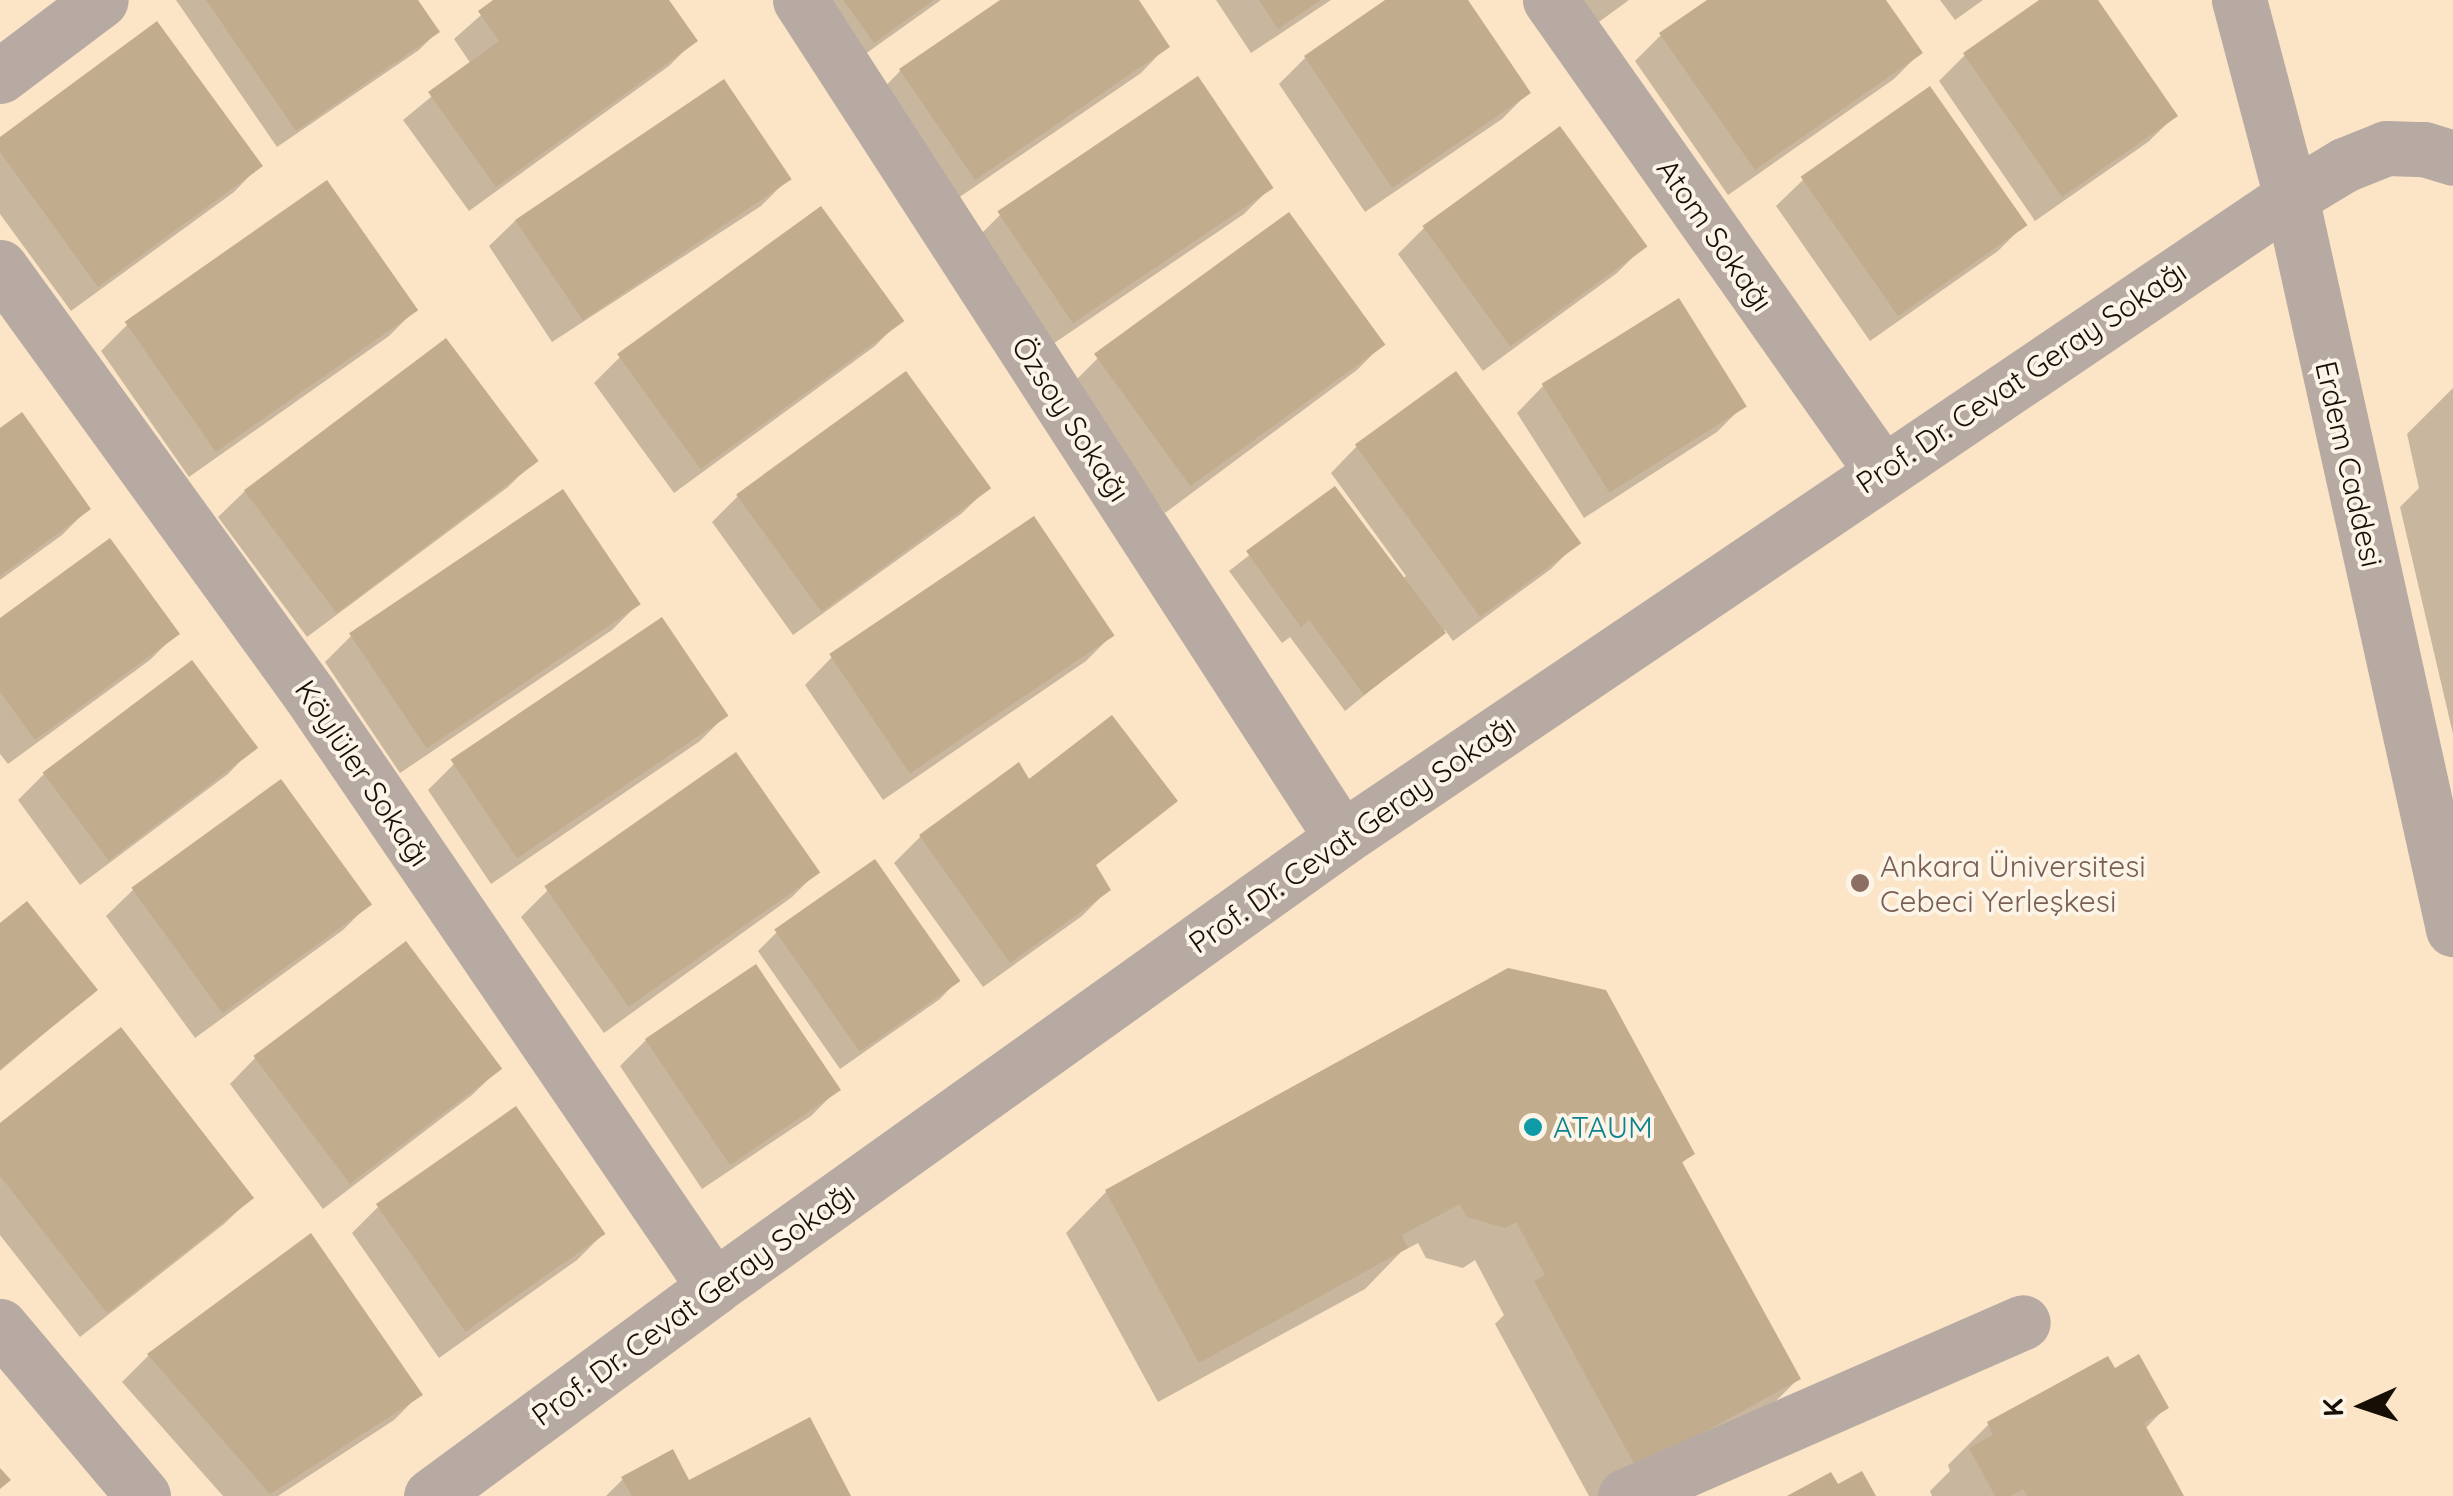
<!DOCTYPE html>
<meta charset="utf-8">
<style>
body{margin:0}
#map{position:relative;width:2453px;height:1496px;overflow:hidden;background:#fbe5c6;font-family:Quicksand,sans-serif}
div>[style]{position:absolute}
.shadow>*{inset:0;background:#0003}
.building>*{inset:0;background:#c1ac8e;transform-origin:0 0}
.minor>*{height:55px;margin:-27.5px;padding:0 27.5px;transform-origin:27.5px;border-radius:27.5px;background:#b7aaa2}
.dots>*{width:28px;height:28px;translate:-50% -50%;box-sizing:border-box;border:5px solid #fdf4e8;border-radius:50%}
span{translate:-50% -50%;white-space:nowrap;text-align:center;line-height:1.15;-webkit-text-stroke:8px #fdf4e8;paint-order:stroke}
.street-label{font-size:30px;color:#170f05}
.education-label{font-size:30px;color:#785e54}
.left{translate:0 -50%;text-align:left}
.culture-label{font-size:30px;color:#0d838f}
.north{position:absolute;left:2313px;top:1356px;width:100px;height:100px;-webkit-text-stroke:8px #fdf4e8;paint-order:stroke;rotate:267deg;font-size:28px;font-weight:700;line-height:40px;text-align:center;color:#170f05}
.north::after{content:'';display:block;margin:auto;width:35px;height:45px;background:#170f05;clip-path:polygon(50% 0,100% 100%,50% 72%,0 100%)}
</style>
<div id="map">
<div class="shadow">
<i style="clip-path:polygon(176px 0,415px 0,437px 32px,419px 50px,277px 147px)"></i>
<i style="clip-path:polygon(498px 0,666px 0,695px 40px,669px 66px,469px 211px,403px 120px,471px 64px,454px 39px)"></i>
<i style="clip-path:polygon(799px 0,941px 0,847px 67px)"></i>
<i style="clip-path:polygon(1005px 0,1136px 0,1167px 46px,1141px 73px,948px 205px,875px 97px,901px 70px)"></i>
<i style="clip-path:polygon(1216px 0,1331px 0,1251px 53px)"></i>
<i style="clip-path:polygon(1390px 0,1465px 0,1528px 93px,1502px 119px,1365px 212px,1279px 84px,1305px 58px)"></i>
<i style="clip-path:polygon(1573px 0,1629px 0,1592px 27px)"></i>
<i style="clip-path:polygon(1711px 0,1883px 0,1920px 53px,1894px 79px,1728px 195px,1635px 61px,1661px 35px)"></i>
<i style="clip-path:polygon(1940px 0,1983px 0,1955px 20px)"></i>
<i style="clip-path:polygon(2044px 0,2095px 0,2175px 116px,2148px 142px,2035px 221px,1939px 81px,1965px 55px)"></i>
<i style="clip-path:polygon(0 140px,260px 165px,234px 192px,71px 311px,0 214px)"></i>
<i style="clip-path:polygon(787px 180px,761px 206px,552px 342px,489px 246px,516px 220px)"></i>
<i style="clip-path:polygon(1803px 180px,2024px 225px,1998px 251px,1870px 341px,1776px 206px)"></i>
<i style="clip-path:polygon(1270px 188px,1244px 214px,1047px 348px,974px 241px,1000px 215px)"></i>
<i style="clip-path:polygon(1424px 228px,1643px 247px,1617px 273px,1483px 371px,1398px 254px)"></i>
<i style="clip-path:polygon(1678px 301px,1743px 406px,1717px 432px,1584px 518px,1517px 413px,1543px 386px)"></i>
<i style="clip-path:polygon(415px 310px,389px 336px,189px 477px,101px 351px,127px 325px)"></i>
<i style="clip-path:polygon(901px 320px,875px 346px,674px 493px,594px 383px,620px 357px)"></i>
<i style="clip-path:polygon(446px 341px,534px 461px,508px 487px,307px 637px,218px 517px,245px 491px)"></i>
<i style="clip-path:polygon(1383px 344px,1357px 370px,1165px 513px,1072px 384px,1098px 358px)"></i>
<i style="clip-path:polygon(2453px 388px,2453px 734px,2400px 507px,2419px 488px,2407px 434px)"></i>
<i style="clip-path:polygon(0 431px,88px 509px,62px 535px,0 580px)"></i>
<i style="clip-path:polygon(1357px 446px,1577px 543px,1551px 569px,1453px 641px,1445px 630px,1345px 711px,1290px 637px,1282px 643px,1229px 571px,1334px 489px,1402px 579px,1406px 576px,1331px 473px)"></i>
<i style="clip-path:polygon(988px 488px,961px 514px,793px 635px,712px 522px,738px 496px)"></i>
<i style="clip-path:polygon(562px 493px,638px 604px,612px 630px,400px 773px,325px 662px,351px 636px)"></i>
<i style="clip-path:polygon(1033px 519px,1112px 635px,1086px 661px,883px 800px,805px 685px,831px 658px)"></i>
<i style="clip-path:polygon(0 621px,176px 634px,150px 660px,8px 764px,0 754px)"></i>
<i style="clip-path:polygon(726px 715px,700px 741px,491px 884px,428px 790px,454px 764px)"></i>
<i style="clip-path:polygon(254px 747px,228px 774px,80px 885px,18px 800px,44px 774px)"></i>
<i style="clip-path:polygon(735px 755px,818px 871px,792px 897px,604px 1033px,521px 917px,547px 891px)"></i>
<i style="clip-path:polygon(1019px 766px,1030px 781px,1175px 801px,1092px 868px,1108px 890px,1082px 916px,983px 987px,894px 863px,920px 837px)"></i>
<i style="clip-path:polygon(280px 783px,369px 904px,343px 930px,195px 1038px,106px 916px,133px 890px)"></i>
<i style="clip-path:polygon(875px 863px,958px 980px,940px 999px,840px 1069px,758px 951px,776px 933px)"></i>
<i style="clip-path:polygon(0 926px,95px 990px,0 1071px)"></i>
<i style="clip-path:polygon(646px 1040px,837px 1090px,811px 1116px,702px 1189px,620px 1066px)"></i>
<i style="clip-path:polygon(256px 1057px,499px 1069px,472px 1095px,323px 1209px,230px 1084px)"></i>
<i style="clip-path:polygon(0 1126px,251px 1198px,224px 1224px,80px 1337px,0 1235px)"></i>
<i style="clip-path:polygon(1692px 1153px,1680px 1165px,1798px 1379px,1757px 1420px,1618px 1496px,1589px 1496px,1495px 1324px,1504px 1315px,1475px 1260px,1463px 1268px,1426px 1258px,1418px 1243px,1401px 1252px,1365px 1289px,1158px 1402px,1066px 1233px,1106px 1192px)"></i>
<i style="clip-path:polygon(378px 1207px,603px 1234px,577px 1260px,439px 1358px,352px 1233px)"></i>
<i style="clip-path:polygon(311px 1236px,420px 1394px,394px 1420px,278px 1496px,223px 1496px,122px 1382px,148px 1356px)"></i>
<i style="clip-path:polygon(2114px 1371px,2166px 1407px,2145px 1429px,2181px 1496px,1932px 1496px,1930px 1491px,1950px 1471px,1948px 1465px,1989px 1424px)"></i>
<i style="clip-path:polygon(623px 1479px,688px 1484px,849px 1496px,606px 1496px)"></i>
</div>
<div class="building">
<i style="clip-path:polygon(206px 0,418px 0,440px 32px,296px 131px)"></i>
<i style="clip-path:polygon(493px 0,669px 0,698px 41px,496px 187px,428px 92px,499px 41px,478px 11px)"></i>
<i style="clip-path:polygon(843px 0,934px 0,874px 43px)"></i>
<i style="clip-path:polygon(1000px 0,1139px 0,1170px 47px,975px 180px,899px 69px)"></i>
<i style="clip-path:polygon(1259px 0,1321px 0,1278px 29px)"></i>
<i style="clip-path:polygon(1385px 0,1468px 0,1531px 93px,1392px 188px,1304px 56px)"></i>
<i style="clip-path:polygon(1707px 0,1886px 0,1923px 53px,1755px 170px,1659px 33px)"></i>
<i style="clip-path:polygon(2039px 0,2098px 0,2178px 116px,2062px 197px,1963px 53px)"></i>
<i style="clip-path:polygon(157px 21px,263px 166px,98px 287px,0 152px,0 137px)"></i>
<i style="left:1198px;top:76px;width:135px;height:242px;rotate:56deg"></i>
<i style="left:724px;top:79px;width:121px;height:252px;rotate:56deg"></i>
<i style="left:1930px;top:86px;width:170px;height:158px;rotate:55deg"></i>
<i style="left:1560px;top:126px;width:149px;height:170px;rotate:54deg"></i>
<i style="left:327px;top:180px;width:159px;height:247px;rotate:55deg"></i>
<i style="left:821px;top:206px;width:142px;height:252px;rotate:54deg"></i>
<i style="left:1289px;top:212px;width:164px;height:241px;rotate:54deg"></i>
<i style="left:1679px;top:298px;width:128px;height:162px;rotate:58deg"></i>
<i style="left:446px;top:338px;width:154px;height:253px;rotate:53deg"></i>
<i style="left:906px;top:371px;width:145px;height:210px;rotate:54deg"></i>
<i style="left:1456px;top:371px;width:213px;height:125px;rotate:54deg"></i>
<i style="clip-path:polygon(22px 412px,91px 509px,0 576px,0 428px)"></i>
<i style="clip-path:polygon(1335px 486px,1446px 633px,1364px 695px,1309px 620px,1301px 627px,1246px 551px)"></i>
<i style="left:563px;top:489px;width:139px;height:258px;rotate:56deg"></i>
<i style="left:1034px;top:516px;width:144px;height:247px;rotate:56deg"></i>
<i style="clip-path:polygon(110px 538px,180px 634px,35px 740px,0 692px,0 618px)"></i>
<i style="left:662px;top:617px;width:119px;height:255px;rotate:56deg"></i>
<i style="left:192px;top:660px;width:110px;height:187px;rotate:53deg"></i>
<i style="clip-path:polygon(1112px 715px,1178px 801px,1096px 865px,1111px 890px,1010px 963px,919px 835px,1019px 762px,1029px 779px)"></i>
<i style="left:736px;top:752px;width:147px;height:234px;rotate:55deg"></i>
<i style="left:281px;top:779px;width:155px;height:185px;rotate:54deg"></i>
<i style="left:875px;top:859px;width:149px;height:123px;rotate:55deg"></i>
<i style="clip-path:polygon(27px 901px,98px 990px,0 1069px,0 923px)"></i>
<i style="left:406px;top:941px;width:160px;height:191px;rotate:53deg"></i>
<i style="left:756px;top:964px;width:152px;height:134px;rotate:56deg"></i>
<i style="clip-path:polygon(1508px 968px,1606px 990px,1695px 1154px,1682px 1162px,1801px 1379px,1637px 1469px,1534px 1281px,1545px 1275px,1516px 1222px,1505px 1228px,1467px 1217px,1460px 1204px,1402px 1235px,1408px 1248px,1199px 1363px,1105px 1190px)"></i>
<i style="clip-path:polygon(121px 1027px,254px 1198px,107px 1313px,0 1176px,0 1123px)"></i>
<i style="left:516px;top:1106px;width:156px;height:171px;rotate:55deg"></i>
<i style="clip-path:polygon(311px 1233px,423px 1395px,270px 1494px,147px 1354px)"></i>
<i style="clip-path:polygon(2139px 1354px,2169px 1408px,2144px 1423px,2184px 1496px,2027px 1496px,2023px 1489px,2011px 1496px,1995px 1496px,1969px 1448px,1993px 1435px,1987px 1422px,2108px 1356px,2115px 1368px)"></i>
<i style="clip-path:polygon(810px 1417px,851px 1496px,632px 1496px,621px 1477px,673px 1449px,689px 1480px)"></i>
<i style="clip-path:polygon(0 1468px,11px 1480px,0 1489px)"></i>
<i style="clip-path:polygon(1862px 1471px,1876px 1496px,1787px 1496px,1831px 1472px,1838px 1484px)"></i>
</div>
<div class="minor">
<i style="left:800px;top:0;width:998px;rotate:57.11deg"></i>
<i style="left:1550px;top:0;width:575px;rotate:54.84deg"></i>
<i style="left:2239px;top:0;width:204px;rotate:75.2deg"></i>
<i style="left:2291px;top:197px;width:750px;rotate:77.52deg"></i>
<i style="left:0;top:76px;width:126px;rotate:-37deg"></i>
<i style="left:0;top:267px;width:528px;rotate:54.08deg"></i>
<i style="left:310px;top:695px;width:717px;rotate:55.69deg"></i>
<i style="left:0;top:1326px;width:222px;rotate:49.9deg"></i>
<i style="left:431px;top:1496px;width:352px;rotate:-36.4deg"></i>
<i style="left:714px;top:1287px;width:772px;rotate:-35.56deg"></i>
<i style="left:1342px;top:838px;width:1145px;rotate:-34.04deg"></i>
<i style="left:2291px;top:197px;width:62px;rotate:-31.1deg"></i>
<i style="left:2344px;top:165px;width:45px;rotate:-22deg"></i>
<i style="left:2386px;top:148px;width:38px;rotate:2deg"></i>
<i style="left:2424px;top:149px;width:30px;rotate:17deg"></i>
<i style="left:1625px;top:1496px;width:434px;rotate:-23.6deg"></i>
</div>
<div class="dots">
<i style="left:1860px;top:883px;background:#8d6e63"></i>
<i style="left:1533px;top:1127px;background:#0f9aa8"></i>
</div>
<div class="street-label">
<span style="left:1715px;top:235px;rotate:55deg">Atom Sokağı</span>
<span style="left:2021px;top:377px;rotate:-34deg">Prof. Dr. Cevat Geray Sokağı</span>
<span style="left:1071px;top:419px;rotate:57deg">Özsoy Sokağı</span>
<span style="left:2349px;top:464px;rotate:77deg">Erdem Caddesi</span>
<span style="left:363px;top:773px;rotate:56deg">Köylüler Sokağı</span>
<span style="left:1352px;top:834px;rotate:-35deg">Prof. Dr. Cevat Geray Sokağı</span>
<span style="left:693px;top:1304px;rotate:-36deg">Prof. Dr. Cevat Geray Sokağı</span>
</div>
<div class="education-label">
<span class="left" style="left:1880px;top:883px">Ankara Üniversitesi<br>Cebeci Yerleşkesi</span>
</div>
<div class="culture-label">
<span class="left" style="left:1553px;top:1127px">ATAUM</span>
</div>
<div class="north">K</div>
</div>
